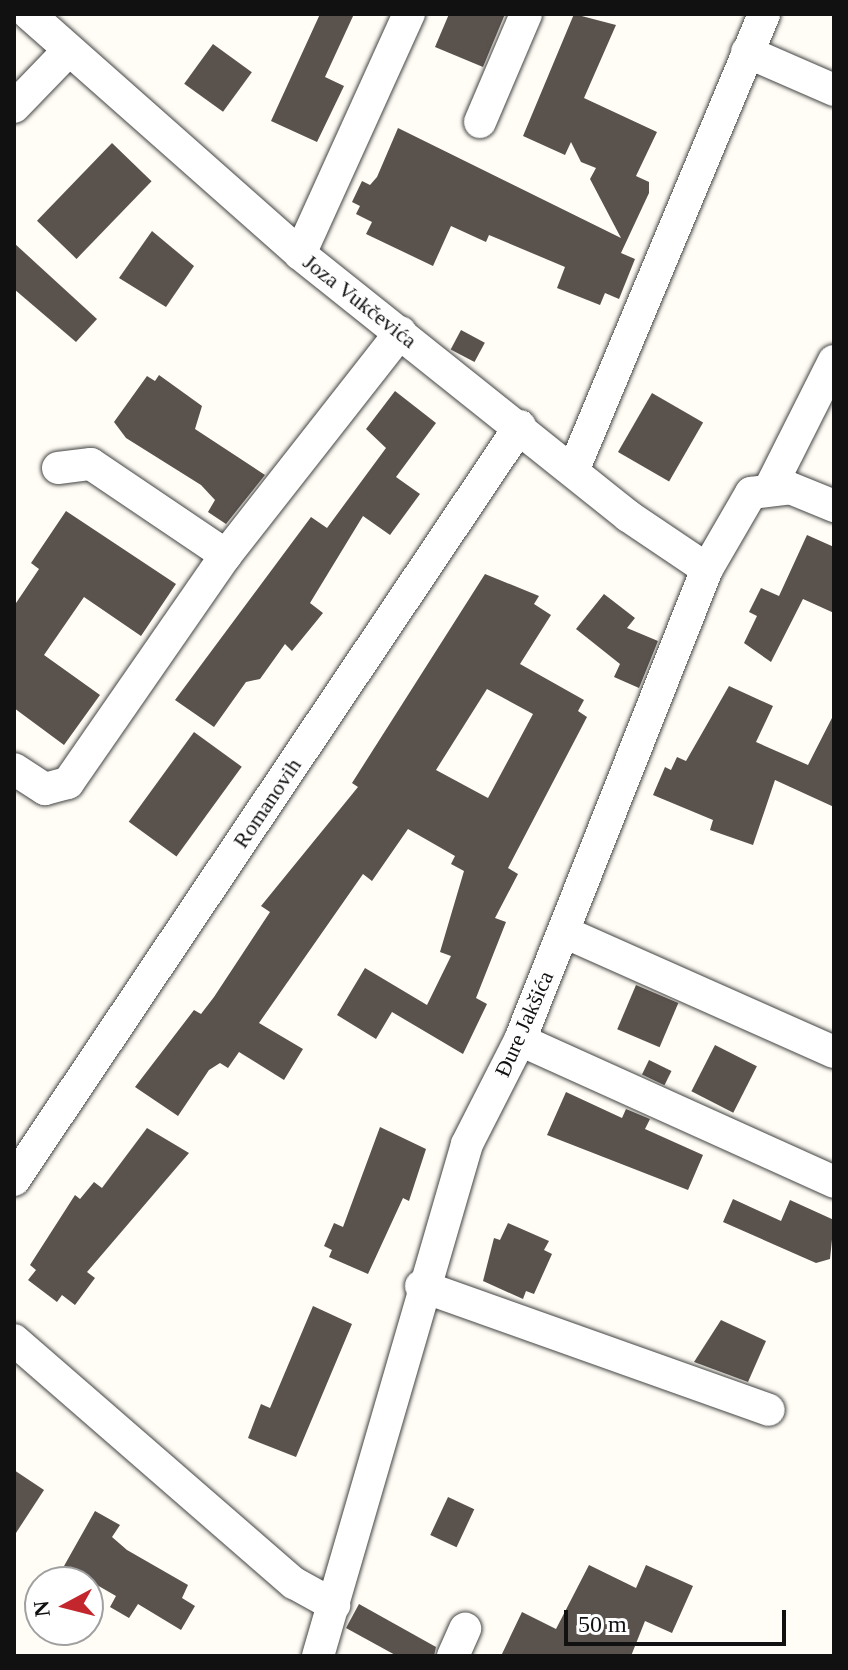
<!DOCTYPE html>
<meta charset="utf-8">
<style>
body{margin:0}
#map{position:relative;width:848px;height:1670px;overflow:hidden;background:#fffdf5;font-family:"Times New Roman",serif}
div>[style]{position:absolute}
.building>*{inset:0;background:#5a524d;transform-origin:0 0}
.roads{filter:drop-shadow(0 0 2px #444) drop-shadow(0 0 2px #444)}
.minor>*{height:32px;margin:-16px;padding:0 16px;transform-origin:16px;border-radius:16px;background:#fff}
span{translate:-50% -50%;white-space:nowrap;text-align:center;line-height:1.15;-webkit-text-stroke:8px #fff;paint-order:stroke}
.street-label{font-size:22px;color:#111}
.frame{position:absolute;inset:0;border:16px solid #111;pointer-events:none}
.north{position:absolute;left:24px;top:1566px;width:80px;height:80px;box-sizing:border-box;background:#fff;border:2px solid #a0a0a0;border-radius:50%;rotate:263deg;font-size:22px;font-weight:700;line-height:32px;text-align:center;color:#111}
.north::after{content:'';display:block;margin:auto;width:28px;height:36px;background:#c4262e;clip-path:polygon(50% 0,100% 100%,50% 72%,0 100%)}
.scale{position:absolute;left:564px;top:1610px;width:222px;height:36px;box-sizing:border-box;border:4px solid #111;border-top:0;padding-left:10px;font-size:24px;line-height:28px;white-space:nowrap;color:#111;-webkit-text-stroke:6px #fff;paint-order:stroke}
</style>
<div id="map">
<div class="building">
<i style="clip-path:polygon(320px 14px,354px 14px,325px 77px,344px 86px,317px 142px,271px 121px)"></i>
<i style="clip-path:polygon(449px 14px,505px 14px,483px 67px,435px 47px)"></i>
<i style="clip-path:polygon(574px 14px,616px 25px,584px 98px,657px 132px,636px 176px,649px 182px,649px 193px,621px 253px,635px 259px,619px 299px,605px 293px,600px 305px,557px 288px,565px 267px,489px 235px,486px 242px,451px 226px,433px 266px,366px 234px,372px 222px,356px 214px,360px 206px,352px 202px,362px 181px,370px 185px,377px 177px,398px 128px,621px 238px,590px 179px,596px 168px,581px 162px,571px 142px,565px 155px,523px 136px)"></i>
<i style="left:213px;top:44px;width:48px;height:49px;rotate:36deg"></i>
<i style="left:112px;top:143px;width:55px;height:108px;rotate:44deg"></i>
<i style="clip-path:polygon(152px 231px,194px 266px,166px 307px,119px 278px)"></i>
<i style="clip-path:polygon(14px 243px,97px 319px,76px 342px,14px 289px)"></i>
<i style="left:461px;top:330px;width:27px;height:22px;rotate:28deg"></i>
<i style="clip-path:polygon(159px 375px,202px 406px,195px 429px,265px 475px,226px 524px,208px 512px,215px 500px,201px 485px,126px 438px,114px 422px,147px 376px,155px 381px)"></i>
<i style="clip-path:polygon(395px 391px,436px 423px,396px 477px,420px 494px,390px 535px,363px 516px,310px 603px,323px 613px,292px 651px,285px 644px,260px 679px,246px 682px,214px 727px,175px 700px,311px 517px,327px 528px,386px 448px,366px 429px)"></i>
<i style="left:652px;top:393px;width:59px;height:68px;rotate:30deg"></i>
<i style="clip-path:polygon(66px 511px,176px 584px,141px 636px,84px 597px,44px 655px,100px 695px,64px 745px,14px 708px,14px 606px,39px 569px,31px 563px)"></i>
<i style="clip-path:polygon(807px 535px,834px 547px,834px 613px,803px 599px,771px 662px,744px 643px,757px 616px,749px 612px,761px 588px,779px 596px)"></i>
<i style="clip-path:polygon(evenodd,485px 574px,539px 596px,534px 604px,551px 615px,520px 664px,584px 700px,578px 711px,587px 717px,508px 868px,518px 874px,495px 918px,506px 922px,476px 998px,487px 1004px,463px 1054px,392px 1012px,376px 1039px,337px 1015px,365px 968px,427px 1005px,451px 956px,440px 952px,464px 871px,451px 864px,455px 856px,408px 829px,372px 881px,363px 874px,259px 1023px,303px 1049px,284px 1080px,239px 1052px,228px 1068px,220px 1063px,209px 1070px,178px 1116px,135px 1087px,194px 1010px,201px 1014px,214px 997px,270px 912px,261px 906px,358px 787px,352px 783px,485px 574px,487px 689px,533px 714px,488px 798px,436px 770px,487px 689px)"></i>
<i style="clip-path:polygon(604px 594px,635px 618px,627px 628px,658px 641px,639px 688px,614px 677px,620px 664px,576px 629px)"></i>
<i style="clip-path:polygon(729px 686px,773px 706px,756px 742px,808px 765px,834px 714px,834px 807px,775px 780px,753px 845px,710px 830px,713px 820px,653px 795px,665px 767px,671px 770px,677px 757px,686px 761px)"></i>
<i style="left:194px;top:732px;width:59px;height:111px;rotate:36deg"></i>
<i style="left:636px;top:985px;width:46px;height:48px;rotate:23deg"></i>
<i style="left:715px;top:1045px;width:47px;height:52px;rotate:27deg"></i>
<i style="left:649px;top:1060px;width:25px;height:16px;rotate:26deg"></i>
<i style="clip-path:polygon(566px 1092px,622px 1118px,626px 1109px,650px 1119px,645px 1129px,703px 1155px,688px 1190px,547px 1135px)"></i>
<i style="clip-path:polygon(380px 1127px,426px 1149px,409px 1201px,403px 1198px,368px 1274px,329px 1257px,332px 1250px,324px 1246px,334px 1223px,343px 1227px)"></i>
<i style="clip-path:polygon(147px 1128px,189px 1153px,87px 1272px,95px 1278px,75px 1305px,62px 1295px,57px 1302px,28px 1280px,36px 1270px,30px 1265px,75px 1195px,80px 1199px,94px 1182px,102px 1188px)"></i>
<i style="clip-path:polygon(733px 1199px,781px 1221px,790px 1200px,834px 1220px,830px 1259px,816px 1263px,723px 1222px)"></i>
<i style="clip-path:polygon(508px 1223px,549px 1241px,544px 1250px,552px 1254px,534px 1294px,526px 1291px,523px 1299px,483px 1281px,494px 1238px,500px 1240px)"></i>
<i style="clip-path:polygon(313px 1306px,352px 1324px,296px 1457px,248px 1438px,261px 1404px,270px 1408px)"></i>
<i style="clip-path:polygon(721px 1320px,766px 1341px,748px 1382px,694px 1362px)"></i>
<i style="clip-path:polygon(14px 1470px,44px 1490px,14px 1536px)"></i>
<i style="left:448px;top:1497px;width:29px;height:42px;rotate:25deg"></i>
<i style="clip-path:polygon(95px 1511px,120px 1525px,112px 1537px,127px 1550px,188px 1585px,182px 1598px,195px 1606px,181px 1630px,138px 1604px,129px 1618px,110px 1607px,116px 1596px,64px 1566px)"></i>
<i style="clip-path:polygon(589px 1565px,636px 1588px,646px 1565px,693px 1586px,672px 1633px,645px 1621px,631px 1656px,501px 1656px,522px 1612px,556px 1629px)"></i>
<i style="clip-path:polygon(359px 1604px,436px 1647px,434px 1656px,397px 1656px,346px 1628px)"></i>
</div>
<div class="roads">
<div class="minor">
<i style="left:29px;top:14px;width:362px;rotate:41.5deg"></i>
<i style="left:300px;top:254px;width:420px;rotate:38.6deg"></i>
<i style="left:628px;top:516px;width:95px;rotate:33.9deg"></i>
<i style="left:747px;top:52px;width:95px;rotate:23.6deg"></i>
<i style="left:14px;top:107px;width:79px;rotate:-46deg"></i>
<i style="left:480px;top:122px;width:117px;rotate:-66.9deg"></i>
<i style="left:300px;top:254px;width:264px;rotate:-65.6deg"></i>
<i style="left:58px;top:468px;width:33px;rotate:-7deg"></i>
<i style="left:91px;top:464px;width:163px;rotate:34deg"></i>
<i style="left:573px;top:471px;width:495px;rotate:-67.3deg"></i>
<i style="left:771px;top:486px;width:140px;rotate:-63.3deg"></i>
<i style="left:14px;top:769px;width:37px;rotate:33deg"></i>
<i style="left:45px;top:789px;width:24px;rotate:-15deg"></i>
<i style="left:68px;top:783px;width:277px;rotate:-55.3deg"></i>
<i style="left:226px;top:555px;width:283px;rotate:-51.9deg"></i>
<i style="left:564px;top:932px;width:295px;rotate:24deg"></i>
<i style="left:520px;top:1040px;width:345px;rotate:24.3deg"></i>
<i style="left:14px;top:1180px;width:908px;rotate:-56.13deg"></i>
<i style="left:421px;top:1286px;width:369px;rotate:19.6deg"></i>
<i style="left:14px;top:1340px;width:371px;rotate:41deg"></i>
<i style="left:294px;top:1583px;width:46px;rotate:28.8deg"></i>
<i style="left:318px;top:1656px;width:533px;rotate:-73.77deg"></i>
<i style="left:467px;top:1144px;width:117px;rotate:-63deg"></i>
<i style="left:520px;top:1040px;width:507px;rotate:-68.35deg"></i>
<i style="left:707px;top:569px;width:88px;rotate:-59.9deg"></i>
<i style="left:751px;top:493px;width:39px;rotate:-7deg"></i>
<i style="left:790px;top:488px;width:48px;rotate:22.2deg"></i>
<i style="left:453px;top:1656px;width:30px;rotate:-66deg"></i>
</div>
</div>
<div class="street-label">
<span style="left:360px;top:301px;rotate:38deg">Joza Vukčevića</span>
<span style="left:267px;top:803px;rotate:-56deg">Romanovih</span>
<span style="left:524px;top:1024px;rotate:-66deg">Đure Jakšića</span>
</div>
<div class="frame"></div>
<div class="north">N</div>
<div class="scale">50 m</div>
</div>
